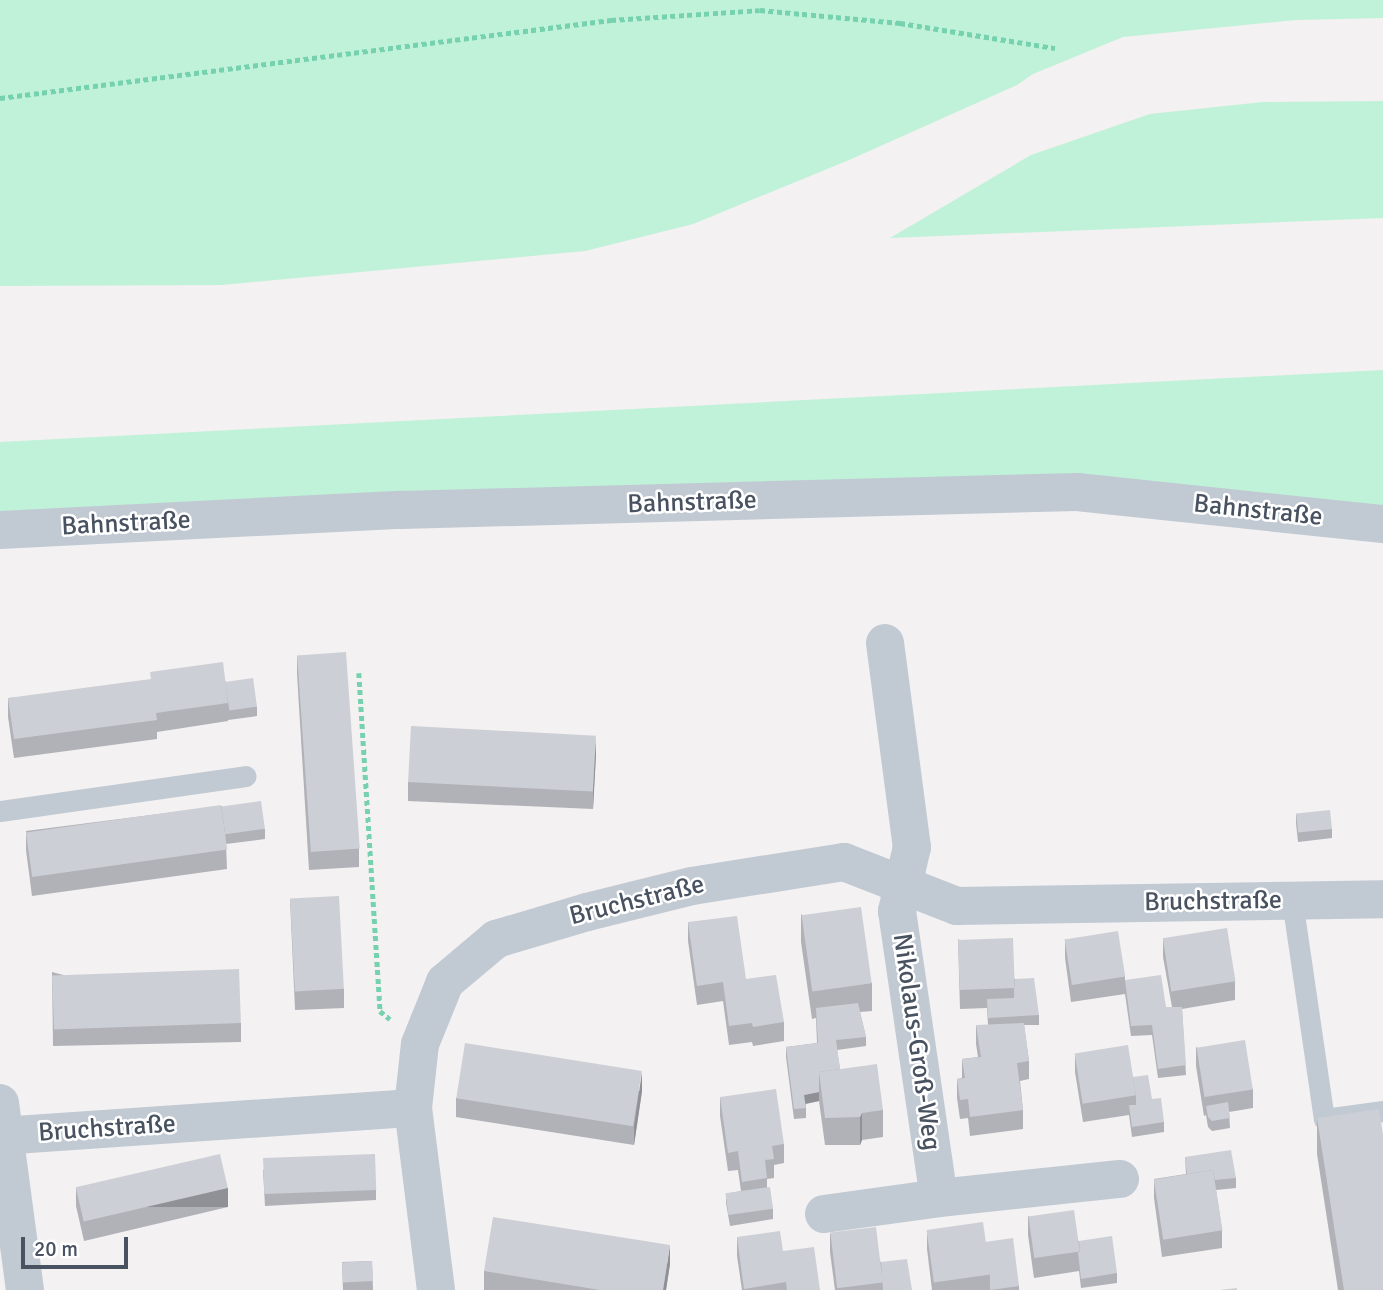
<!DOCTYPE html>
<meta charset="utf-8">
<style>
body{margin:0}
#map{position:relative;width:1383px;height:1290px;overflow:hidden;background:#f3f1f1;font-family:Signika,sans-serif}
div>[style]{position:absolute}
.green>*{inset:0;background:#bff2d8}
.path>*{height:4.5px;margin-top:-2.25px;transform-origin:0;background:repeating-linear-gradient(90deg,#75d1ae 0 5px,transparent 0 8.5px)}
.service>*{height:21px;margin:-10.5px;padding:0 10.5px;transform-origin:10.5px;border-radius:10.5px;background:#c1c9d3}
.minor>*{height:38px;margin:-19px;padding:0 19px;transform-origin:19px;border-radius:19px;background:#c1c9d3}
.wall>*{inset:0;background:#b0b2b8;transform-origin:0 0}
.shaded-wall>*{inset:0;background:#909196;transform-origin:0 0}
.building>*{inset:0;background:#cdcfd6;transform-origin:0 0}
span{translate:-50% -50%;white-space:nowrap;text-align:center;line-height:1.15;-webkit-text-stroke:5px #fff;paint-order:stroke}
.street-label{font-size:26px;color:#485260}
.scale{position:absolute;left:21px;top:1237px;width:107px;height:32px;box-sizing:border-box;border:4px solid #485260;border-top:0;padding-left:9px;font-size:21px;line-height:24px;white-space:nowrap;color:#485260;-webkit-text-stroke:5px #fff;paint-order:stroke}
</style>
<div id="map">
<div class="green">
<i style="clip-path:polygon(0 0,1383px 0,1383px 18px,1296px 20px,1123px 37px,1033px 74px,1017px 85px,849px 160px,693px 224px,585px 251px,222px 285px,0 286px)"></i>
<i style="clip-path:polygon(1383px 101px,1383px 218px,890px 238px,1031px 155px,1150px 114px,1263px 102px)"></i>
<i style="clip-path:polygon(1383px 370px,1383px 522px,1076px 492px,0 517px,0 442px)"></i>
</div>
<div class="path">
<i style="left:0;top:98px;width:616px;rotate:-7.28deg"></i>
<i style="left:611px;top:20px;width:149px;rotate:-3.8deg"></i>
<i style="left:760px;top:10px;width:141px;rotate:5.3deg"></i>
<i style="left:900px;top:23px;width:157px;rotate:9.2deg"></i>
<i style="left:359px;top:673px;width:339px;rotate:86.4deg"></i>
<i style="left:380px;top:1011px;width:13px;rotate:39deg"></i>
</div>
<div class="service">
<i style="left:0;top:811px;width:248px;rotate:-8.1deg"></i>
<i style="left:1292px;top:900px;width:221px;rotate:81.7deg"></i>
<i style="left:1324px;top:1119px;width:60px;rotate:-7.7deg"></i>
</div>
<div class="minor">
<i style="left:0;top:530px;width:401px;rotate:-2.9deg"></i>
<i style="left:401px;top:510px;width:676px;rotate:-1.53deg"></i>
<i style="left:1077px;top:492px;width:308px;rotate:6deg"></i>
<i style="left:885px;top:643px;width:206px;rotate:82.5deg"></i>
<i style="left:912px;top:847px;width:66px;rotate:103.2deg"></i>
<i style="left:897px;top:911px;width:290px;rotate:81.7deg"></i>
<i style="left:0;top:1103px;width:189px;rotate:82.4deg"></i>
<i style="left:0;top:1136px;width:414px;rotate:-3.9deg"></i>
<i style="left:824px;top:1214px;width:116px;rotate:-7.9deg"></i>
<i style="left:939px;top:1198px;width:182px;rotate:-6deg"></i>
<i style="left:436px;top:1290px;width:183px;rotate:-97.2deg"></i>
<i style="left:413px;top:1108px;width:64px;rotate:-83.8deg"></i>
<i style="left:420px;top:1044px;width:67px;rotate:-68deg"></i>
<i style="left:445px;top:982px;width:67px;rotate:-40.1deg"></i>
<i style="left:496px;top:939px;width:95px;rotate:-16.5deg"></i>
<i style="left:587px;top:912px;width:108px;rotate:-13.9deg"></i>
<i style="left:692px;top:886px;width:154px;rotate:-9deg"></i>
<i style="left:844px;top:862px;width:121px;rotate:21.3deg"></i>
<i style="left:957px;top:906px;width:426px;rotate:-0.9deg"></i>
</div>
<div class="wall">
<i style="clip-path:polygon(297px 655px,359px 849px,359px 867px,309px 870px,297px 674px)"></i>
<i style="clip-path:polygon(225px 681px,257px 707px,257px 716px,228px 720px,228px 721px,157px 732px,157px 739px,14px 758px,8px 717px,8px 698px)"></i>
<i style="clip-path:polygon(596px 754px,593px 809px,408px 801px,408px 782px)"></i>
<i style="clip-path:polygon(221px 806px,265px 829px,265px 839px,226px 844px,227px 869px,32px 896px,26px 850px,26px 831px)"></i>
<i style="clip-path:polygon(1296px 814px,1332px 829px,1332px 838px,1298px 842px,1296px 823px)"></i>
<i style="clip-path:polygon(290px 899px,344px 989px,344px 1008px,295px 1010px)"></i>
<i style="clip-path:polygon(801px 914px,872px 983px,872px 1011px,860px 1012px,866px 1037px,866px 1046px,837px 1050px,840px 1069px,883px 1110px,883px 1137px,862px 1140px,860px 1145px,825px 1145px,819px 1101px,806px 1104px,806px 1118px,794px 1119px,786px 1057px,786px 1047px,817px 1043px,816px 1018px,812px 1019px,801px 942px)"></i>
<i style="clip-path:polygon(688px 922px,746px 979px,784px 1022px,784px 1041px,753px 1046px,752px 1042px,729px 1045px,723px 1001px,697px 1005px,688px 941px)"></i>
<i style="clip-path:polygon(1163px 938px,1235px 981px,1235px 1000px,1182px 1009px,1186px 1075px,1158px 1078px,1152px 1035px,1131px 1036px,1125px 994px,1071px 1002px,1065px 958px,1065px 939px,1125px 976px,1125px 980px,1166px 1007px,1172px 1007px,1163px 957px)"></i>
<i style="clip-path:polygon(958px 939px,1015px 979px,1039px 1015px,1039px 1025px,1024px 1025px,1029px 1061px,1029px 1079px,1020px 1081px,1023px 1110px,1023px 1129px,970px 1136px,968px 1118px,960px 1119px,957px 1098px,957px 1079px,962px 1078px,962px 1059px,978px 1057px,976px 1044px,976px 1025px,988px 1025px,987px 1008px,960px 1009px)"></i>
<i style="clip-path:polygon(52px 972px,241px 1023px,241px 1042px,53px 1046px)"></i>
<i style="clip-path:polygon(1196px 1047px,1253px 1089px,1253px 1108px,1229px 1112px,1230px 1128px,1212px 1131px,1208px 1127px,1206px 1115px,1204px 1116px,1196px 1066px)"></i>
<i style="clip-path:polygon(1075px 1054px,1133px 1077px,1164px 1122px,1164px 1132px,1132px 1137px,1129px 1115px,1083px 1122px,1075px 1072px)"></i>
<i style="clip-path:polygon(642px 1091px,634px 1145px,456px 1117px,456px 1098px)"></i>
<i style="clip-path:polygon(720px 1097px,784px 1144px,784px 1163px,774px 1165px,774px 1178px,767px 1179px,767px 1188px,773px 1209px,773px 1219px,730px 1226px,726px 1203px,726px 1194px,741px 1191px,738px 1170px,728px 1171px,720px 1116px)"></i>
<i style="clip-path:polygon(1317px 1118px,1383px 1290px,1338px 1290px,1317px 1154px)"></i>
<i style="clip-path:polygon(1185px 1157px,1236px 1178px,1236px 1188px,1216px 1190px,1222px 1230px,1222px 1248px,1162px 1257px,1154px 1198px,1154px 1179px,1186px 1174px)"></i>
<i style="clip-path:polygon(263px 1170px,376px 1190px,376px 1200px,265px 1206px)"></i>
<i style="clip-path:polygon(76px 1187px,228px 1207px,84px 1241px,76px 1206px)"></i>
<i style="clip-path:polygon(1028px 1216px,1079px 1241px,1117px 1273px,1117px 1283px,1081px 1288px,1079px 1271px,1034px 1278px,1028px 1235px)"></i>
<i style="clip-path:polygon(927px 1230px,985px 1242px,1019px 1286px,1019px 1290px,932px 1290px,927px 1249px)"></i>
<i style="clip-path:polygon(830px 1233px,881px 1262px,912px 1290px,835px 1290px,830px 1252px)"></i>
<i style="clip-path:polygon(737px 1237px,783px 1251px,820px 1290px,742px 1290px,737px 1256px)"></i>
<i style="left:372px;top:1261px;width:29px;height:30px;rotate:88deg"></i>
<i style="clip-path:polygon(670px 1264px,666px 1290px,484px 1290px,484px 1271px)"></i>
</div>
<div class="shaded-wall">
<i style="clip-path:polygon(596px 735px,596px 754px,593px 809px,593px 790px)"></i>
<i style="clip-path:polygon(642px 1072px,642px 1091px,634px 1145px,634px 1126px)"></i>
<i style="clip-path:polygon(819px 1092px,819px 1101px,804px 1104px,804px 1095px)"></i>
<i style="clip-path:polygon(862px 1113px,862px 1140px,860px 1145px,860px 1117px)"></i>
<i style="left:228px;top:1188px;width:19px;height:148px;rotate:90deg"></i>
<i style="clip-path:polygon(670px 1245px,670px 1264px,666px 1290px,663px 1290px)"></i>
</div>
<div class="building">
<i style="left:346px;top:652px;width:197px;height:49px;rotate:86deg"></i>
<i style="clip-path:polygon(223px 662px,228px 703px,156px 713px,157px 720px,14px 739px,8px 698px,151px 679px,150px 672px)"></i>
<i style="left:253px;top:678px;width:29px;height:28px;rotate:82deg"></i>
<i style="left:411px;top:726px;width:185px;height:56px;rotate:3deg"></i>
<i style="left:261px;top:801px;width:28px;height:40px;rotate:82deg"></i>
<i style="left:221px;top:805px;width:45px;height:197px;rotate:82deg"></i>
<i style="left:1330px;top:810px;width:19px;height:34px;rotate:84deg"></i>
<i style="left:339px;top:896px;width:93px;height:49px;rotate:87deg"></i>
<i style="left:861px;top:907px;width:77px;height:60px;rotate:82deg"></i>
<i style="clip-path:polygon(737px 916px,746px 979px,776px 975px,784px 1022px,753px 1027px,752px 1023px,729px 1026px,723px 982px,697px 986px,688px 922px)"></i>
<i style="left:1227px;top:928px;width:54px;height:65px;rotate:81deg"></i>
<i style="left:1118px;top:931px;width:46px;height:54px;rotate:81deg"></i>
<i style="left:1013px;top:938px;width:50px;height:55px;rotate:88deg"></i>
<i style="left:239px;top:969px;width:54px;height:187px;rotate:88deg"></i>
<i style="clip-path:polygon(1161px 975px,1166px 1007px,1182px 1007px,1186px 1065px,1158px 1069px,1152px 1025px,1131px 1026px,1125px 980px)"></i>
<i style="clip-path:polygon(1034px 978px,1039px 1015px,988px 1018px,987px 999px,1014px 998px,1014px 988px,1015px 988px,1015px 979px)"></i>
<i style="clip-path:polygon(858px 1003px,866px 1037px,836px 1040px,840px 1069px,819px 1072px,819px 1092px,804px 1095px,806px 1108px,794px 1109px,786px 1047px,818px 1043px,816px 1008px)"></i>
<i style="clip-path:polygon(1024px 1023px,1029px 1061px,1017px 1063px,1023px 1110px,970px 1117px,968px 1099px,960px 1100px,957px 1079px,965px 1078px,962px 1059px,981px 1057px,976px 1025px)"></i>
<i style="left:1245px;top:1040px;width:50px;height:49px;rotate:81deg"></i>
<i style="left:465px;top:1043px;width:179px;height:56px;rotate:9deg"></i>
<i style="left:1128px;top:1045px;width:51px;height:54px;rotate:81deg"></i>
<i style="clip-path:polygon(877px 1064px,883px 1110px,862px 1113px,860px 1117px,825px 1118px,819px 1072px)"></i>
<i style="clip-path:polygon(1148px 1075px,1152px 1099px,1161px 1098px,1164px 1122px,1132px 1127px,1129px 1105px,1136px 1105px,1136px 1095px,1133px 1077px)"></i>
<i style="clip-path:polygon(776px 1089px,784px 1144px,772px 1146px,774px 1159px,765px 1160px,767px 1178px,742px 1182px,738px 1151px,728px 1153px,720px 1097px)"></i>
<i style="clip-path:polygon(1228px 1102px,1230px 1118px,1212px 1121px,1208px 1117px,1206px 1106px)"></i>
<i style="clip-path:polygon(1379px 1109px,1383px 1135px,1383px 1290px,1344px 1290px,1317px 1118px)"></i>
<i style="clip-path:polygon(1231px 1150px,1236px 1178px,1215px 1180px,1213px 1170px,1187px 1174px,1185px 1157px)"></i>
<i style="left:220px;top:1154px;width:35px;height:148px;rotate:77deg"></i>
<i style="left:375px;top:1154px;width:36px;height:112px;rotate:88deg"></i>
<i style="left:1213px;top:1170px;width:61px;height:60px;rotate:81deg"></i>
<i style="left:770px;top:1187px;width:22px;height:45px;rotate:82deg"></i>
<i style="left:1074px;top:1210px;width:42px;height:46px;rotate:82deg"></i>
<i style="clip-path:polygon(493px 1217px,670px 1245px,663px 1290px,600px 1290px,484px 1271px)"></i>
<i style="left:983px;top:1222px;width:53px;height:57px;rotate:82deg"></i>
<i style="left:876px;top:1227px;width:56px;height:46px;rotate:83deg"></i>
<i style="clip-path:polygon(780px 1231px,783px 1251px,814px 1247px,820px 1290px,787px 1290px,786px 1282px,744px 1289px,737px 1237px)"></i>
<i style="clip-path:polygon(1112px 1236px,1117px 1273px,1081px 1279px,1078px 1252px,1080px 1252px,1079px 1241px)"></i>
<i style="clip-path:polygon(1013px 1238px,1019px 1286px,990px 1290px,990px 1275px,985px 1242px)"></i>
<i style="clip-path:polygon(907px 1259px,912px 1290px,883px 1290px,881px 1262px)"></i>
<i style="left:372px;top:1261px;width:20px;height:30px;rotate:87deg"></i>
<i style="clip-path:polygon(1237px 1288px,1237px 1290px,1220px 1290px)"></i>
</div>
<div class="street-label">
<span style="left:692px;top:503px;rotate:-2deg">Bahnstraße</span>
<span style="left:1258px;top:511px;rotate:6deg">Bahnstraße</span>
<span style="left:126px;top:524px;rotate:-3deg">Bahnstraße</span>
<span style="left:637px;top:901px;rotate:-14deg">Bruchstraße</span>
<span style="left:1213px;top:902px;rotate:-1deg">Bruchstraße</span>
<span style="left:916px;top:1042px;rotate:82deg">Nikolaus-Groß-Weg</span>
<span style="left:107px;top:1129px;rotate:-4deg">Bruchstraße</span>
</div>
<div class="scale">20 m</div>
</div>
